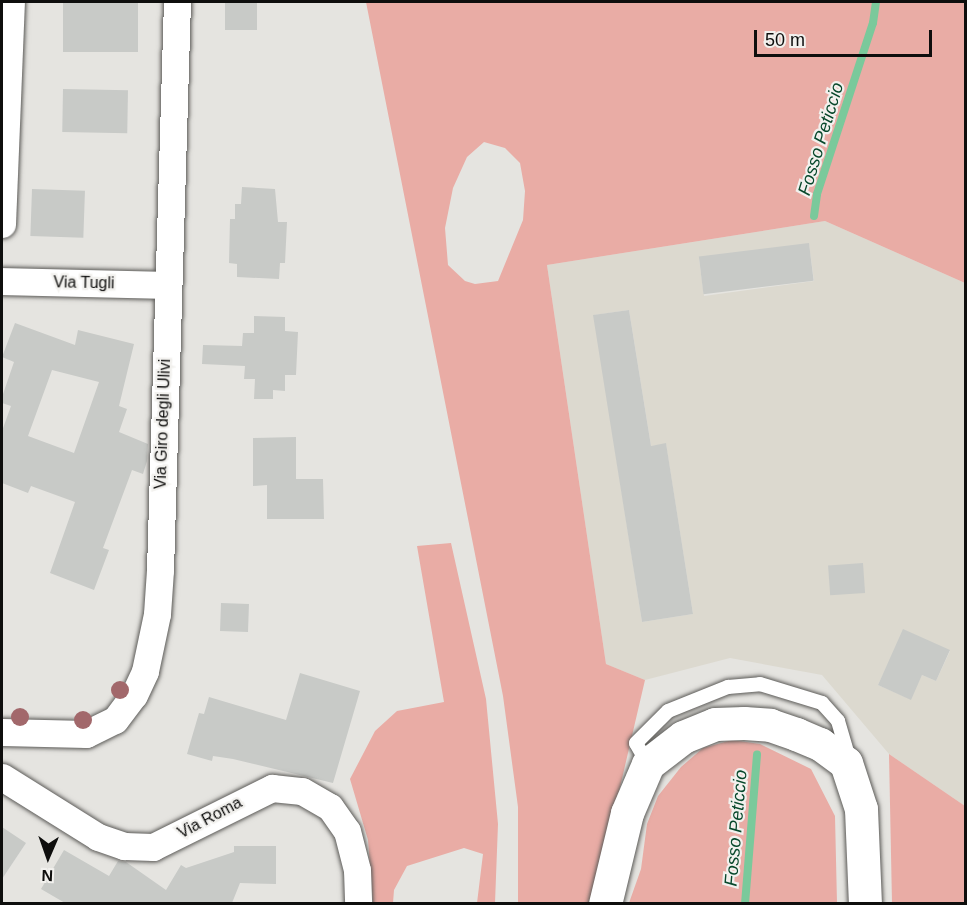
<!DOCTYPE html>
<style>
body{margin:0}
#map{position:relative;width:967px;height:905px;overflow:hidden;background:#e5e4e0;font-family:Arial,sans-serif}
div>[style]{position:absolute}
.built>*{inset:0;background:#dcd9cf}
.green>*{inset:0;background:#e9aca5}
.stream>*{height:8px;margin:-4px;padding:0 4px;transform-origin:4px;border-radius:4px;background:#7ac99b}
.building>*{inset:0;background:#c8cac7;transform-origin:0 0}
.roads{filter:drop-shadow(0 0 2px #5c5b58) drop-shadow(0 0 2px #5c5b58)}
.lane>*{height:14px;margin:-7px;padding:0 7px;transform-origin:7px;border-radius:7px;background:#fff}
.street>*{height:27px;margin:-13.5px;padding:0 13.5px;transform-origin:13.5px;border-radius:13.5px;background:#fff}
.secondary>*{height:33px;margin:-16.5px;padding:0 16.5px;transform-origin:16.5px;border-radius:16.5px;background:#fff}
.trees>*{width:18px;height:18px;margin:-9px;border-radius:50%;background:#a2686b}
span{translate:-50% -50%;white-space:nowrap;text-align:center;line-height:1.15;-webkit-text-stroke:4.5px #f2f1ee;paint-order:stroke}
.street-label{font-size:16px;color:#0e0e0d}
.water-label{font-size:18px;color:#07482b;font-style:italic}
.frame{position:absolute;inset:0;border:3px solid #0e0e0d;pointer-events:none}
.north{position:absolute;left:18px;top:827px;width:60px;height:60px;-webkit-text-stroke:4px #f2f1ee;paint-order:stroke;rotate:182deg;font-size:16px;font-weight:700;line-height:24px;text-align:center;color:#0e0e0d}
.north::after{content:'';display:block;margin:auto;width:21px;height:27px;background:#0e0e0d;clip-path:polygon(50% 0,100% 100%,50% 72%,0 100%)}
.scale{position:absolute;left:754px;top:30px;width:178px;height:27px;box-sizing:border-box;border:3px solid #0e0e0d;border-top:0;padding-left:8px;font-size:18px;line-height:21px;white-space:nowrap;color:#0e0e0d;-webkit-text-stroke:4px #f2f1ee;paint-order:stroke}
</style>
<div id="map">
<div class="built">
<i style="clip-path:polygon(evenodd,825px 221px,965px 283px,965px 806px,889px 754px,822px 675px,730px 658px,645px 680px,606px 664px,547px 265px,825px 221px,809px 244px,814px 281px,704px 296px,699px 259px,809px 244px,825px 221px,629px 310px,651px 446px,666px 444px,693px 614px,642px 622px,594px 315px,629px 310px,825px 221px,904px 630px,950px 651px,936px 681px,922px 675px,910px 699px,878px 685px,904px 630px)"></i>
</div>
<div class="green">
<i style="clip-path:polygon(evenodd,366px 2px,965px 2px,965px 283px,825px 221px,547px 265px,606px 664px,645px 680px,593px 903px,518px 903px,518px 807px,503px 696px,366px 2px,484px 142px,505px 148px,520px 163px,525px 191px,523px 220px,498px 281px,475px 284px,465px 281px,448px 265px,445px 228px,453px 188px,467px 157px,484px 142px)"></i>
<i style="clip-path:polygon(451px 543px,486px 699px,498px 824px,495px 903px,477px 903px,483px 854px,464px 848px,407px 866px,394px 890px,393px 903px,373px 903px,368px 840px,350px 779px,375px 731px,397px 711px,444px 702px,417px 546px)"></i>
<i style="clip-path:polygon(732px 740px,760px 744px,811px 769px,835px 816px,837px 903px,629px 903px,641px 869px,647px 824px,658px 796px,681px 767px,703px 748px)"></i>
<i style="clip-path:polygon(889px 754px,965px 806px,965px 903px,892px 903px)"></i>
</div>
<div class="stream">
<i style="left:814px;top:216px;width:22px;rotate:-82deg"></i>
<i style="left:817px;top:194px;width:180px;rotate:-71.9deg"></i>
<i style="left:873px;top:23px;width:21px;rotate:-82deg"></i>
<i style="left:745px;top:904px;width:150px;rotate:-85.4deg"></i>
</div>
<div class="building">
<i style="left:63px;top:2px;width:75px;height:50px"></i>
<i style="left:225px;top:2px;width:32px;height:28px"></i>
<i style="left:63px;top:89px;width:65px;height:43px;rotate:1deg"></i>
<i style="clip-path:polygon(242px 187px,275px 189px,278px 222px,287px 222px,285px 263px,280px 263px,279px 279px,237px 277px,237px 264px,229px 263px,230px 219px,235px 219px,235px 204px,241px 204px)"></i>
<i style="left:32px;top:189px;width:53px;height:47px;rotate:2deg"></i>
<i style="left:809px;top:243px;width:38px;height:111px;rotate:83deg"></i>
<i style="clip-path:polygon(629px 310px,651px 446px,666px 443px,693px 614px,642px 622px,593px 315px)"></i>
<i style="clip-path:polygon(254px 316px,285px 317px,285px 331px,298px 332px,296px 375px,285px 375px,285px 391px,273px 390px,273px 399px,254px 399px,255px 379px,244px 379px,245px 366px,202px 364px,203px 345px,242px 346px,243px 333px,254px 333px)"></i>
<i style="clip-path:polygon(evenodd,15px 323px,75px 345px,78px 330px,134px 344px,119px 406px,127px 409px,119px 432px,148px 444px,147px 461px,143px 474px,132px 470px,103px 548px,109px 550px,94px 590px,50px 573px,75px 502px,31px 486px,28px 493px,2px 483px,2px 431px,11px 406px,2px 403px,2px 397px,14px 362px,2px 357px,15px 323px,52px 370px,99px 382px,74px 453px,28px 436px,52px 370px)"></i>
<i style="clip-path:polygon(296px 437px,296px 479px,323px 479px,324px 519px,267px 519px,267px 485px,253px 486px,253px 438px)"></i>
<i style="left:863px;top:563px;width:30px;height:35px;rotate:86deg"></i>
<i style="left:221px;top:603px;width:28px;height:28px;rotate:2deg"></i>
<i style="clip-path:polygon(903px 629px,950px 650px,936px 681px,922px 675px,911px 700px,878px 685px)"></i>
<i style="clip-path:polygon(300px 673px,360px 691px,333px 783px,233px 759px,213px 756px,212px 761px,187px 754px,199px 713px,204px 714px,209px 697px,286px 720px)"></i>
<i style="clip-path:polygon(2px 827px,26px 843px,2px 879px)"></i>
<i style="clip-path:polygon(234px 846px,276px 846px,276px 884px,240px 883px,232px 903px,65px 903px,41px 889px,64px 850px,109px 876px,118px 861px,126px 862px,166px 890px,181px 865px,186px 868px,234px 852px)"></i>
</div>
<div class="roads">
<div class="lane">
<i style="left:648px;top:764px;width:24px;rotate:-120deg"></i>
<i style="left:636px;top:743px;width:45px;rotate:-45deg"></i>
<i style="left:668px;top:711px;width:65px;rotate:-21.8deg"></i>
<i style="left:728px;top:687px;width:32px;rotate:-5deg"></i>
<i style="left:760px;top:684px;width:65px;rotate:17deg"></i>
<i style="left:822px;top:703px;width:24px;rotate:48deg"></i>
<i style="left:838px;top:721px;width:43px;rotate:73.7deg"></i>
</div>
<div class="street">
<i style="left:2px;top:224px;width:222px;rotate:-87.7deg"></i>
<i style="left:2px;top:281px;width:165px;rotate:1.4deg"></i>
<i style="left:2px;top:732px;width:84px;rotate:1.4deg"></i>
<i style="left:86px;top:734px;width:32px;rotate:-26deg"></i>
<i style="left:115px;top:720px;width:31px;rotate:-53deg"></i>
<i style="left:134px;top:695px;width:26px;rotate:-65deg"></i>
<i style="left:145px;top:671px;width:58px;rotate:-78.1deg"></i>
<i style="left:157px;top:614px;width:44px;rotate:-86.1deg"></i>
<i style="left:160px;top:570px;width:568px;rotate:-88.29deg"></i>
<i style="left:2px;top:777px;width:113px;rotate:32deg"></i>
<i style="left:98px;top:837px;width:28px;rotate:19deg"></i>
<i style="left:124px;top:846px;width:29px;rotate:2deg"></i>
<i style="left:153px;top:847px;width:133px;rotate:-26.4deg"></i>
<i style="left:272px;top:788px;width:30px;rotate:6deg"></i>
<i style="left:302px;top:791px;width:32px;rotate:30deg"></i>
<i style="left:330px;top:807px;width:29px;rotate:55deg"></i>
<i style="left:347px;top:831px;width:40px;rotate:75.6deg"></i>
<i style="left:357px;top:870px;width:34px;rotate:88deg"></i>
</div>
<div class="secondary">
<i style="left:605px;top:904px;width:94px;rotate:-76.4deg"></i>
<i style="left:627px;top:813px;width:53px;rotate:-66.8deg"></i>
<i style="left:648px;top:764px;width:44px;rotate:-37.6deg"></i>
<i style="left:683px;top:737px;width:35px;rotate:-22deg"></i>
<i style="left:715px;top:724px;width:29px;rotate:-2deg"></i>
<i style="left:744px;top:723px;width:26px;rotate:4deg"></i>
<i style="left:770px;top:725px;width:28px;rotate:19deg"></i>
<i style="left:796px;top:734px;width:26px;rotate:23deg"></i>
<i style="left:820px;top:744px;width:32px;rotate:36deg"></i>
<i style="left:846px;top:763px;width:48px;rotate:71.9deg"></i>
<i style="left:861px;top:809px;width:95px;rotate:87.6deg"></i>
</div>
</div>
<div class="trees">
<i style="left:120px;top:690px"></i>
<i style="left:20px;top:717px"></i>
<i style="left:83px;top:720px"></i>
</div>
<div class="street-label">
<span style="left:84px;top:283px;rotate:1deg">Via Tugli</span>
<span style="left:163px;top:424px;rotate:-88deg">Via Giro degli Ulivi</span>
<span style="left:210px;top:818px;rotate:-28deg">Via Roma</span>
</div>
<div class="water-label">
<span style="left:821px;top:139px;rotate:-73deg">Fosso Peticcio</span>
<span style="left:736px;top:828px;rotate:-85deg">Fosso Peticcio</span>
</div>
<div class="frame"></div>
<div class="north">N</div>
<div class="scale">50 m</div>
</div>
